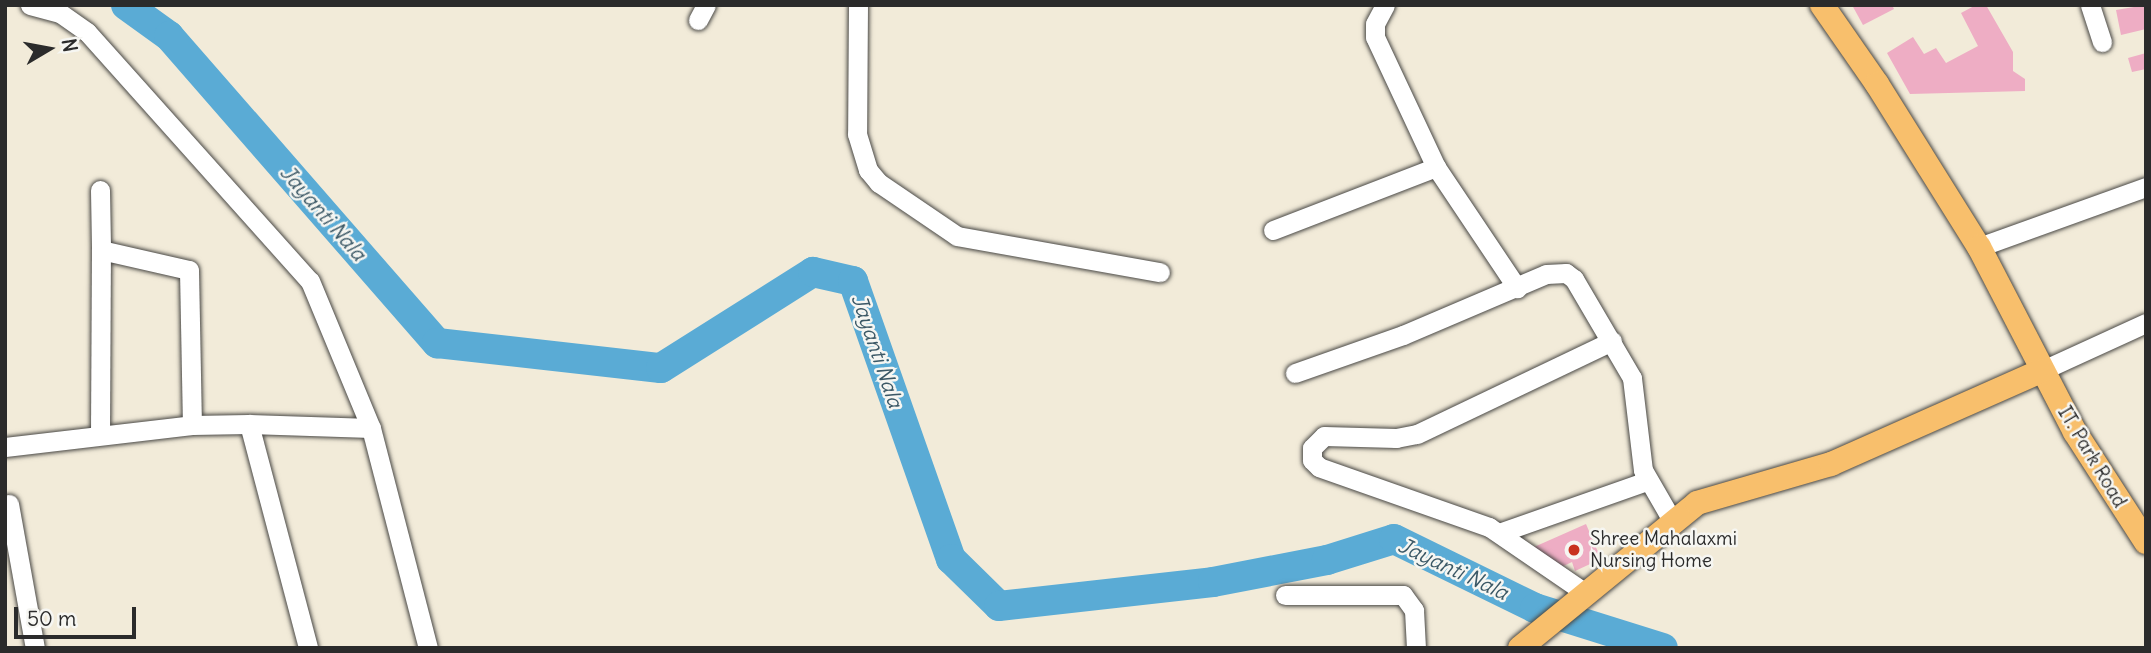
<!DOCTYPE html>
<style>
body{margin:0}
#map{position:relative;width:2151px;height:653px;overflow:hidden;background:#f2ebd9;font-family:Delius,sans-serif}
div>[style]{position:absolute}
.river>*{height:30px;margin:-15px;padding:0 15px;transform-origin:15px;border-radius:15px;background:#5aabd5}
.building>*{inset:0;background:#eeadc4}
.roads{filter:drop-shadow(0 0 2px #494845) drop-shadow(0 0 2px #494845)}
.minor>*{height:19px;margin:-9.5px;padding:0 9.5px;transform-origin:9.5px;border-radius:9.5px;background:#fff}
.major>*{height:24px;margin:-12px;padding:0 12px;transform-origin:12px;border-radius:12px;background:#f8bf6c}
.dots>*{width:19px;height:19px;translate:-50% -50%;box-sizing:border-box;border:4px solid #f6f6f2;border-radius:50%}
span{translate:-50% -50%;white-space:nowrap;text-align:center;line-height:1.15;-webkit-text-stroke:5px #f6f6f2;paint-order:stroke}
.street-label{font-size:19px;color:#2b2b2b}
.poi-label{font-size:19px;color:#2b2b2b}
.left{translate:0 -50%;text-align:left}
.water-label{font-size:21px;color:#3b5866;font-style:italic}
.frame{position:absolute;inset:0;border:7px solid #2b2b2b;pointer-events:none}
.north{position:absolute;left:14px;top:14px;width:70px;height:70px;-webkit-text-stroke:5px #f6f6f2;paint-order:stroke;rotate:80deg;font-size:19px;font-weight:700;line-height:28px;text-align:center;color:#2b2b2b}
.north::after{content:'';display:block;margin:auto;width:24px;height:32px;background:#2b2b2b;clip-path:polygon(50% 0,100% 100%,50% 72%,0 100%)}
.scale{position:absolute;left:14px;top:607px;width:122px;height:32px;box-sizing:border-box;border:4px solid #2b2b2b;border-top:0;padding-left:9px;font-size:21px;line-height:24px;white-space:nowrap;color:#2b2b2b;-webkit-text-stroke:5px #f6f6f2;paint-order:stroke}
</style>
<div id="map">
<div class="river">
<i style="left:126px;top:5px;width:53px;rotate:35.8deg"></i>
<i style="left:169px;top:36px;width:408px;rotate:48.9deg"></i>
<i style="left:437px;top:343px;width:225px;rotate:6.4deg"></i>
<i style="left:661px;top:368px;width:180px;rotate:-32.3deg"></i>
<i style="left:813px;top:272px;width:41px;rotate:12.7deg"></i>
<i style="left:853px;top:281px;width:295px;rotate:70.6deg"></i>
<i style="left:951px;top:559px;width:67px;rotate:44.4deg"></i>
<i style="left:999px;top:606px;width:215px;rotate:-6.4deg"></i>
<i style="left:1213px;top:582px;width:116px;rotate:-10.9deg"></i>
<i style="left:1327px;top:560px;width:70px;rotate:-17.4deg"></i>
<i style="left:1394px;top:539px;width:157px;rotate:26.1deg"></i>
<i style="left:1535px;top:608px;width:134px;rotate:17.4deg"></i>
</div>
<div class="building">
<i style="clip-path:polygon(1852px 5px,1892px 5px,1894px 9px,1863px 25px)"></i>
<i style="clip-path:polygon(1976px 5px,1986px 5px,2013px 52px,2013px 71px,2025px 79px,2025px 91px,1910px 94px,1887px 53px,1913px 37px,1924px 54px,1936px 48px,1946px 63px,1978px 46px,1961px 13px)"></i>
<i style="clip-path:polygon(2146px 5px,2146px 29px,2121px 35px,2116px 10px)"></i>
<i style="clip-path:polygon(2146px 53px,2146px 69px,2132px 72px,2128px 58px)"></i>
<i style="clip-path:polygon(1586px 524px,1601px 559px,1575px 571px,1572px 562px,1555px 570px,1534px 547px)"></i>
</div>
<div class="roads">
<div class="minor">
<i style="left:30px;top:5px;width:31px;rotate:15deg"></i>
<i style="left:60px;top:13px;width:33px;rotate:35deg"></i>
<i style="left:87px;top:32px;width:334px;rotate:48.2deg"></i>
<i style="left:310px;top:281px;width:159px;rotate:67.5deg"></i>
<i style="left:858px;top:5px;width:129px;rotate:90.4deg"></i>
<i style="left:857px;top:134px;width:38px;rotate:73deg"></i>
<i style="left:868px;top:170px;width:17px;rotate:50deg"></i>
<i style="left:879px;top:183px;width:94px;rotate:34.2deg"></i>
<i style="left:957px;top:236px;width:206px;rotate:10.1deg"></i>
<i style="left:1385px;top:5px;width:21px;rotate:118deg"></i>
<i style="left:1375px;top:24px;width:13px;rotate:90deg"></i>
<i style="left:1375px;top:37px;width:144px;rotate:64.9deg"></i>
<i style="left:1436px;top:167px;width:146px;rotate:56.2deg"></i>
<i style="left:2090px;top:5px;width:39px;rotate:72deg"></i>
<i style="left:698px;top:20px;width:17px;rotate:-62deg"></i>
<i style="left:100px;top:190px;width:60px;rotate:89deg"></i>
<i style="left:101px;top:250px;width:90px;rotate:12.8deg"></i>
<i style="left:189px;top:270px;width:155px;rotate:88.9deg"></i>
<i style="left:1273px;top:230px;width:175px;rotate:-21.1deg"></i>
<i style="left:1979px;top:247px;width:177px;rotate:-19.8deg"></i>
<i style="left:2041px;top:371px;width:115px;rotate:-24.6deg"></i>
<i style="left:1295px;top:373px;width:114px;rotate:-19.4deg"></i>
<i style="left:1403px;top:335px;width:155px;rotate:-23.1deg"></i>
<i style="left:1546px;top:274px;width:20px;rotate:-3deg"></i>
<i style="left:1566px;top:273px;width:10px;rotate:37deg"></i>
<i style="left:1574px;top:279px;width:115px;rotate:59.6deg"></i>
<i style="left:1632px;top:378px;width:93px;rotate:83.2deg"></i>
<i style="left:1643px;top:470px;width:60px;rotate:60deg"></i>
<i style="left:249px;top:424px;width:122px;rotate:1.9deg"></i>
<i style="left:371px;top:428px;width:227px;rotate:75.5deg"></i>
<i style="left:100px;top:435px;width:185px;rotate:-89.7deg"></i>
<i style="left:5px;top:447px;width:188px;rotate:-6.7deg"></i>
<i style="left:192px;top:425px;width:57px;rotate:-1deg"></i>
<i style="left:249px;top:424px;width:232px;rotate:75.2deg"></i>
<i style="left:9px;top:504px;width:146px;rotate:79.8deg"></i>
<i style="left:1499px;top:533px;width:157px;rotate:-19.4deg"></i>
<i style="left:1584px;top:592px;width:115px;rotate:-145.6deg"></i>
<i style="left:1489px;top:527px;width:180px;rotate:-160.6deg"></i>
<i style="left:1319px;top:467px;width:10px;rotate:-135deg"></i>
<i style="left:1312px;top:460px;width:12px;rotate:-90deg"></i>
<i style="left:1312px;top:448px;width:17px;rotate:-45deg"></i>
<i style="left:1324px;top:436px;width:72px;rotate:1.6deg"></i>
<i style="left:1396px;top:438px;width:21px;rotate:-11deg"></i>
<i style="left:1417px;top:434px;width:216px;rotate:-25.5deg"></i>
<i style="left:1285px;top:595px;width:118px"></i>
<i style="left:1403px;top:595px;width:19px;rotate:54deg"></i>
<i style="left:1414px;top:610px;width:38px;rotate:87deg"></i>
</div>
<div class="major">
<i style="left:1822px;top:5px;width:96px;rotate:55.2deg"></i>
<i style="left:1877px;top:84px;width:192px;rotate:58deg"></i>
<i style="left:1979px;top:247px;width:208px;rotate:62.6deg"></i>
<i style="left:2075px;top:432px;width:131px;rotate:57.2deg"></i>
<i style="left:1520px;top:648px;width:229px;rotate:-39.3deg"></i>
<i style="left:1697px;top:503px;width:140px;rotate:-16.2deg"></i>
<i style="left:1831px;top:464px;width:230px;rotate:-23.9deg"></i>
</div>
</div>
<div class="dots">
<i style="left:1574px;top:550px;background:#c8321e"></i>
</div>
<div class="street-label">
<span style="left:2092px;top:457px;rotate:59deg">IT. Park Road</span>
</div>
<div class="poi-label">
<span class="left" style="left:1590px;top:550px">Shree Mahalaxmi<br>Nursing Home</span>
</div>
<div class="water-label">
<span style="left:323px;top:213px;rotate:49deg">Jayanti Nala</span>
<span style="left:877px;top:351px;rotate:71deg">Jayanti Nala</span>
<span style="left:1453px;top:569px;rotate:25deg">Jayanti Nala</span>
</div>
<div class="frame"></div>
<div class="north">N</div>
<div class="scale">50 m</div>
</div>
